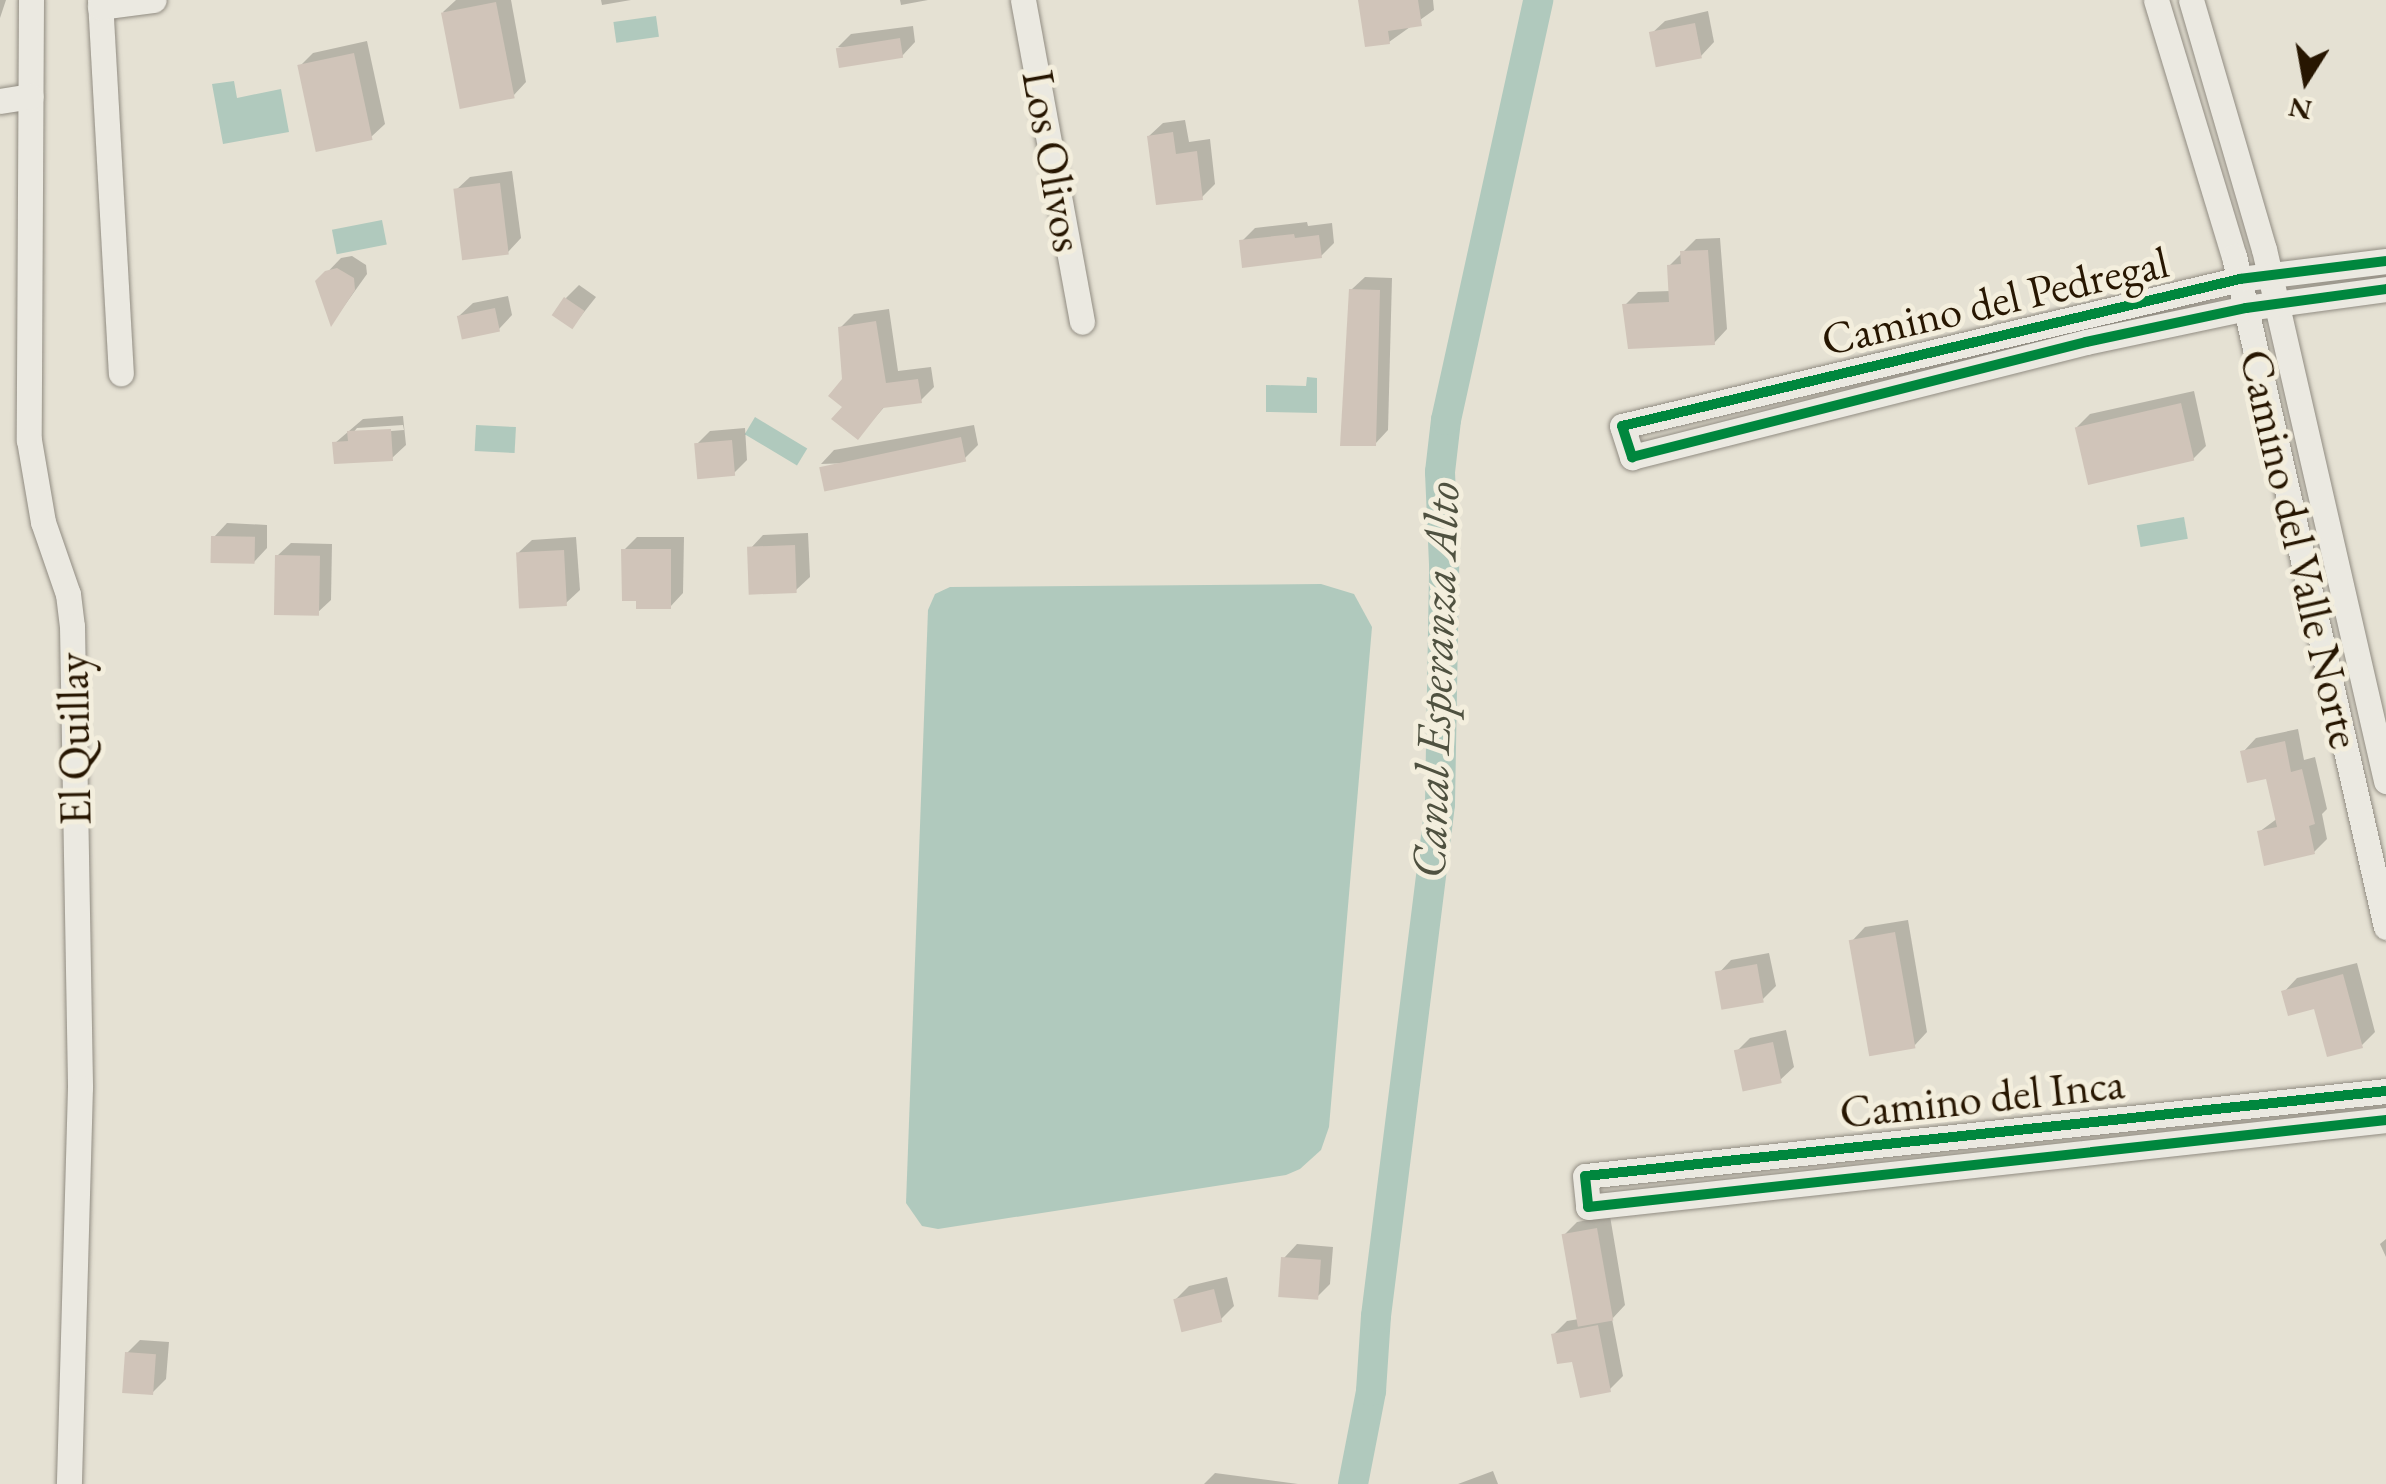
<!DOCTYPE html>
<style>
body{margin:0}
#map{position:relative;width:2386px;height:1484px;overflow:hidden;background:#e5e1d3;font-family:"EB Garamond",serif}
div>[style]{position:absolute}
.water>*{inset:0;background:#b0c9bd;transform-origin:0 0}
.shadow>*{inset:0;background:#0003}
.canal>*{height:30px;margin:-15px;padding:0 15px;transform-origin:15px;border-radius:15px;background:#b0c9bd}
.building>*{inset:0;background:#d0c4b9;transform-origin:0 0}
.roads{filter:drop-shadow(0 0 2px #918c82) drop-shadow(0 0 2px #918c82)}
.street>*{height:25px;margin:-12.5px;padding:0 12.5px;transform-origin:12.5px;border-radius:12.5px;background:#ebe9e1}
.cycleway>*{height:10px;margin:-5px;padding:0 5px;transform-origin:5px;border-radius:5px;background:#00873e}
span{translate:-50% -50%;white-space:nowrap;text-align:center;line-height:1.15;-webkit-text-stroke:10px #f3eedd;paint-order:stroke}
.street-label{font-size:45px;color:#271601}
.water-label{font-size:48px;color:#4f5140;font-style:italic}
.north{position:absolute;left:2256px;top:30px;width:100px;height:100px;-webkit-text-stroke:8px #f3eedd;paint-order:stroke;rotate:191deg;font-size:28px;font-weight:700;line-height:40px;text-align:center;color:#271601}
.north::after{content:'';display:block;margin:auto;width:35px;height:45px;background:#271601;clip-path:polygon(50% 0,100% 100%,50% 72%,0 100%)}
</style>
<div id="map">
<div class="water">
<i style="left:656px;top:16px;width:21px;height:43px;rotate:82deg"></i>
<i style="clip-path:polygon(234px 81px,237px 98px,281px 89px,289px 132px,223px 144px,212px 84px)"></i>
<i style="left:382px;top:220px;width:25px;height:51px;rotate:79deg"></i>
<i style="clip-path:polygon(1307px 377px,1317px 378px,1317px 413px,1266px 412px,1266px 385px,1306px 386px)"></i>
<i style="left:755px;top:417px;width:61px;height:20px;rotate:31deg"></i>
<i style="left:476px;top:425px;width:40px;height:26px;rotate:3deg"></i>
<i style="left:2184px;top:517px;width:22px;height:48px;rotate:80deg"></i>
<i style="clip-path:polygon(1321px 584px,1354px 594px,1372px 627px,1329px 1127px,1321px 1150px,1300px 1169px,1286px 1175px,938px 1229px,922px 1226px,906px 1203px,928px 610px,935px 594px,950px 587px)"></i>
</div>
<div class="shadow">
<i style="clip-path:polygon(0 0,6px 0,0 18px)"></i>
<i style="clip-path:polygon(456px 0,511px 0,526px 82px,513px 96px,443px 12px)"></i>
<i style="clip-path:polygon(601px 0,631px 0,602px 5px)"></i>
<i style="clip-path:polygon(900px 0,928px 0,901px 5px)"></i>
<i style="clip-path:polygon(1360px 0,1433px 0,1434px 10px,1389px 42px)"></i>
<i style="clip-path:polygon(1708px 11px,1714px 42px,1701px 56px,1651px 34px,1665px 21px)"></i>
<i style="clip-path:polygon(913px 26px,915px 42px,902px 56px,838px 47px,851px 34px)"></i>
<i style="clip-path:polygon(367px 41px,385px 124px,371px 137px,300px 66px,313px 53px)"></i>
<i style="clip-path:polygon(1185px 120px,1189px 142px,1210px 139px,1215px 184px,1202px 197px,1149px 136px,1163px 123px)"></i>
<i style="clip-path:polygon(512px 171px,521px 238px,508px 252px,456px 190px,470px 177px)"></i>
<i style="clip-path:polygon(1307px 222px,1308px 226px,1332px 223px,1334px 243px,1321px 256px,1242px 241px,1255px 228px)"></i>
<i style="clip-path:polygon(1720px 238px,1727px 329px,1714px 343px,1625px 305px,1638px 292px,1671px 291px,1669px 266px,1696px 239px)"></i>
<i style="clip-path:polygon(352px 256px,366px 265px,367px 274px,332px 323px,318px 282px,341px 258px)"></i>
<i style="clip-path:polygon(1365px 277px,1392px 278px,1388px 430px,1375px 444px,1351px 290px)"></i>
<i style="clip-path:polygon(579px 285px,596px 297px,573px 326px,566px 298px)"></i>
<i style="clip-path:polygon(508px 296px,512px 315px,499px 329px,459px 316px,473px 303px)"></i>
<i style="clip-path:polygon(889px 309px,898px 371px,931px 367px,934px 387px,921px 400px,886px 405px,858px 437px,845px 406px,840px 328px,854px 314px)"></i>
<i style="clip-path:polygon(2194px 391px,2206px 446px,2193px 459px,2077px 427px,2090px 414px)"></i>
<i style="clip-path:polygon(evenodd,403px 416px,406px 445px,392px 458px,335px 443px,363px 419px,403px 416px,403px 425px,404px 430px,352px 434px,357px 428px,403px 425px)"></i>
<i style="clip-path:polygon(974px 425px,978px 445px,964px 459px,821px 464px,834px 450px)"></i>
<i style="clip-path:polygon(745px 428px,747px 460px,734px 473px,697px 444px,710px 431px)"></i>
<i style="clip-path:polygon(227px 523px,267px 525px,267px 548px,254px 562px,214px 537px)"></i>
<i style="clip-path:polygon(808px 533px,810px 577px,796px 590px,750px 549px,763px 535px)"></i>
<i style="clip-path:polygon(576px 537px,580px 590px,566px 603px,518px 553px,532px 540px)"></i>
<i style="clip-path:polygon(637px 537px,684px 537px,683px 593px,670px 607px,624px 550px)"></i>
<i style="clip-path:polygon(291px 543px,332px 544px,331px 600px,317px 613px,277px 556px)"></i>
<i style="clip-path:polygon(2298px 729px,2304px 760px,2315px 757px,2327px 809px,2322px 814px,2327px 839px,2314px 852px,2259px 832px,2278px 818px,2268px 776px,2243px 752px,2256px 738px)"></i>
<i style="clip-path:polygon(1908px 920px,1927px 1032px,1914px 1046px,1852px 941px,1865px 927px)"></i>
<i style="clip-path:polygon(1769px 953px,1776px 986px,1763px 999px,1718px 974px,1731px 960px)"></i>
<i style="clip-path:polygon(2357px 963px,2375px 1032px,2362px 1045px,2316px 1006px,2284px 992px,2297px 978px)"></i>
<i style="clip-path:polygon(1786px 1030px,1794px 1067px,1780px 1080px,1737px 1051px,1750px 1038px)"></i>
<i style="clip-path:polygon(1610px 1216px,1625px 1305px,1612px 1319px,1623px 1376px,1609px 1390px,1554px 1334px,1567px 1321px,1579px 1319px,1564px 1235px,1577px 1222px)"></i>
<i style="clip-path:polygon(2386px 1239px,2386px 1257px,2380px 1244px)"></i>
<i style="clip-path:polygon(1297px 1244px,1333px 1247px,1330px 1284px,1317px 1297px,1284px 1258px)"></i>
<i style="clip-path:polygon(1227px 1277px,1234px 1306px,1220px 1320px,1176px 1299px,1189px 1286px)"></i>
<i style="clip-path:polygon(140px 1340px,169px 1342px,166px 1379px,153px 1392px,127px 1353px)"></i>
<i style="clip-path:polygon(1493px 1471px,1498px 1484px,1458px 1484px)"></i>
<i style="clip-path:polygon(1215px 1473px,1298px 1484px,1204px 1484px)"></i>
</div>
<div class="canal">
<i style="left:1353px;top:1484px;width:95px;rotate:-79deg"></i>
<i style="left:1371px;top:1391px;width:75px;rotate:-86.2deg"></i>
<i style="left:1376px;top:1316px;width:516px;rotate:-82.87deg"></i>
<i style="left:1440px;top:804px;width:240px;rotate:-89deg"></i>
<i style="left:1444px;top:564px;width:92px;rotate:-92.5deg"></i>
<i style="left:1440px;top:472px;width:52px;rotate:-83.4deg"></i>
<i style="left:1446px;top:420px;width:430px;rotate:-77.6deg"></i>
</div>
<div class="building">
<i style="clip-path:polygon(1358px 0,1418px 0,1422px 26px,1388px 31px,1390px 44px,1365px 47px)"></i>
<i style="left:496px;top:2px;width:98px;height:56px;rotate:79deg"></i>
<i style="left:1695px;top:23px;width:36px;height:47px;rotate:79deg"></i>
<i style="left:900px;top:38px;width:20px;height:65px;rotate:81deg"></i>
<i style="left:354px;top:53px;width:89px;height:58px;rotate:78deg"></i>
<i style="clip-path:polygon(1173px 132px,1176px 154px,1197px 151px,1203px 200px,1156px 205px,1147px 136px)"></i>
<i style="left:500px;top:183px;width:72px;height:47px;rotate:83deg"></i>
<i style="clip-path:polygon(1294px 234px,1295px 238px,1319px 235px,1322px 258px,1242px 268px,1239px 240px)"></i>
<i style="clip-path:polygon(1708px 250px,1715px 345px,1628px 349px,1622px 304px,1669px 302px,1667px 265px,1681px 264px,1680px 251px)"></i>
<i style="clip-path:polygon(337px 268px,354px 278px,355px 290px,331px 327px,315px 281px,325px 271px)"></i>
<i style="clip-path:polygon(1349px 289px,1380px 290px,1376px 446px,1340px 446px)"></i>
<i style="left:564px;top:297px;width:25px;height:22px;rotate:34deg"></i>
<i style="left:495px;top:308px;width:24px;height:39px;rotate:78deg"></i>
<i style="clip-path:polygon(876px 321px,886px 383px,918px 379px,922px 403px,883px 408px,858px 440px,831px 419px,842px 407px,828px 396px,842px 379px,838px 327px)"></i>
<i style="left:2181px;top:403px;width:59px;height:109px;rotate:77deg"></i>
<i style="clip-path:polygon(391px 429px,393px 461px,334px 464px,332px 442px,348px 441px,347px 431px)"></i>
<i style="left:961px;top:437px;width:25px;height:145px;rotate:78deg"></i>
<i style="left:732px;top:440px;width:36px;height:38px;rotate:85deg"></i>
<i style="left:211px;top:536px;width:44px;height:27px;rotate:1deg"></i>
<i style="left:795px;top:545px;width:48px;height:48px;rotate:88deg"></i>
<i style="clip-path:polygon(621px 549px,671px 549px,671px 609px,636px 609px,636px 601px,622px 601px)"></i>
<i style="left:564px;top:550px;width:56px;height:48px;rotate:87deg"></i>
<i style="left:275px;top:555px;width:45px;height:60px;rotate:1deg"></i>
<i style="clip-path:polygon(2285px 741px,2291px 772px,2302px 769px,2315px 824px,2309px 826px,2315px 854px,2264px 866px,2257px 831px,2277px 827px,2266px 779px,2247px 783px,2240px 751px)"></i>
<i style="left:1895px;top:932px;width:118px;height:47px;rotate:80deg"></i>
<i style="left:1757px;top:964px;width:39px;height:43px;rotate:80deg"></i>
<i style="clip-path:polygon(2343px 974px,2363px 1048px,2327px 1057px,2314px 1009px,2288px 1016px,2281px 991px)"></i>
<i style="left:1773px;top:1042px;width:42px;height:40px;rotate:78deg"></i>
<i style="left:1597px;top:1228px;width:94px;height:36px;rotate:80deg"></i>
<i style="left:1281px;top:1257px;width:40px;height:40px;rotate:4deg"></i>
<i style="left:1214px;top:1289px;width:34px;height:42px;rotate:76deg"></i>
<i style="clip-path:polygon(1598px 1325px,1611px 1392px,1580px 1398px,1572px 1362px,1557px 1364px,1551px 1334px)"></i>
<i style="left:125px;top:1352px;width:31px;height:41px;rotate:4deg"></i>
</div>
<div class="roads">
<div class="street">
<i style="left:31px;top:0;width:440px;rotate:90.3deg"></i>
<i style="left:29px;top:440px;width:83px;rotate:80.3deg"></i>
<i style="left:43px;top:522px;width:76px;rotate:70.9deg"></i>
<i style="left:68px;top:594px;width:32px;rotate:83deg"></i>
<i style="left:72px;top:626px;width:461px;rotate:89deg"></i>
<i style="left:80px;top:1087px;width:397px;rotate:91.6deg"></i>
<i style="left:100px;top:0;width:374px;rotate:86.8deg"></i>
<i style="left:1023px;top:0;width:327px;rotate:79.6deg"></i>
<i style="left:2156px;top:0;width:268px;rotate:73.1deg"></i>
<i style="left:2234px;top:256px;width:688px;rotate:77.24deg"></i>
<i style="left:2191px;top:0;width:259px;rotate:73.7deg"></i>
<i style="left:2264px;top:249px;width:546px;rotate:77.08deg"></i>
<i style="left:100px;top:7px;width:54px;rotate:-7.4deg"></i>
<i style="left:0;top:101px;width:31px;rotate:-9deg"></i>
<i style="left:2386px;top:261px;width:147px;rotate:173deg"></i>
<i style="left:2240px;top:279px;width:635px;rotate:166.62deg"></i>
<i style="left:1622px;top:426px;width:33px;rotate:72deg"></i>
<i style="left:1632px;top:457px;width:468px;rotate:-14.2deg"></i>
<i style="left:2086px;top:342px;width:164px;rotate:-12deg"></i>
<i style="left:2246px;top:308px;width:141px;rotate:-7.7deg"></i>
<i style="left:2386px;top:1091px;width:805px;rotate:173.94deg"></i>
<i style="left:1585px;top:1176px;width:31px;rotate:84deg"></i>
<i style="left:1588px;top:1207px;width:803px;rotate:-6.22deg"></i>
</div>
</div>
<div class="cycleway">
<i style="left:2386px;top:261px;width:147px;rotate:173deg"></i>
<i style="left:2240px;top:279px;width:635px;rotate:166.62deg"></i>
<i style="left:1622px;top:426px;width:33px;rotate:72deg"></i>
<i style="left:1632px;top:457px;width:468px;rotate:-14.2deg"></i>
<i style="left:2086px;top:342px;width:164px;rotate:-12deg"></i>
<i style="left:2246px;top:308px;width:141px;rotate:-7.7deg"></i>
<i style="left:2386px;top:1091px;width:805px;rotate:173.94deg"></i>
<i style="left:1585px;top:1176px;width:31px;rotate:84deg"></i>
<i style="left:1588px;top:1207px;width:803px;rotate:-6.22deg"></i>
</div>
<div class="street-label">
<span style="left:1053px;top:161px;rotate:80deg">Los Olivos</span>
<span style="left:1995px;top:301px;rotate:-13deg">Camino del Pedregal</span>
<span style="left:2300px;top:549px;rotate:77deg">Camino del Valle Norte</span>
<span style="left:74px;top:739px;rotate:-91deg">El Quillay</span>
<span style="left:1982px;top:1098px;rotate:-6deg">Camino del Inca</span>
</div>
<div class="water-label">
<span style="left:1435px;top:680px;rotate:-88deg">Canal Esperanza Alto</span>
</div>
<div class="north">N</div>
</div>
